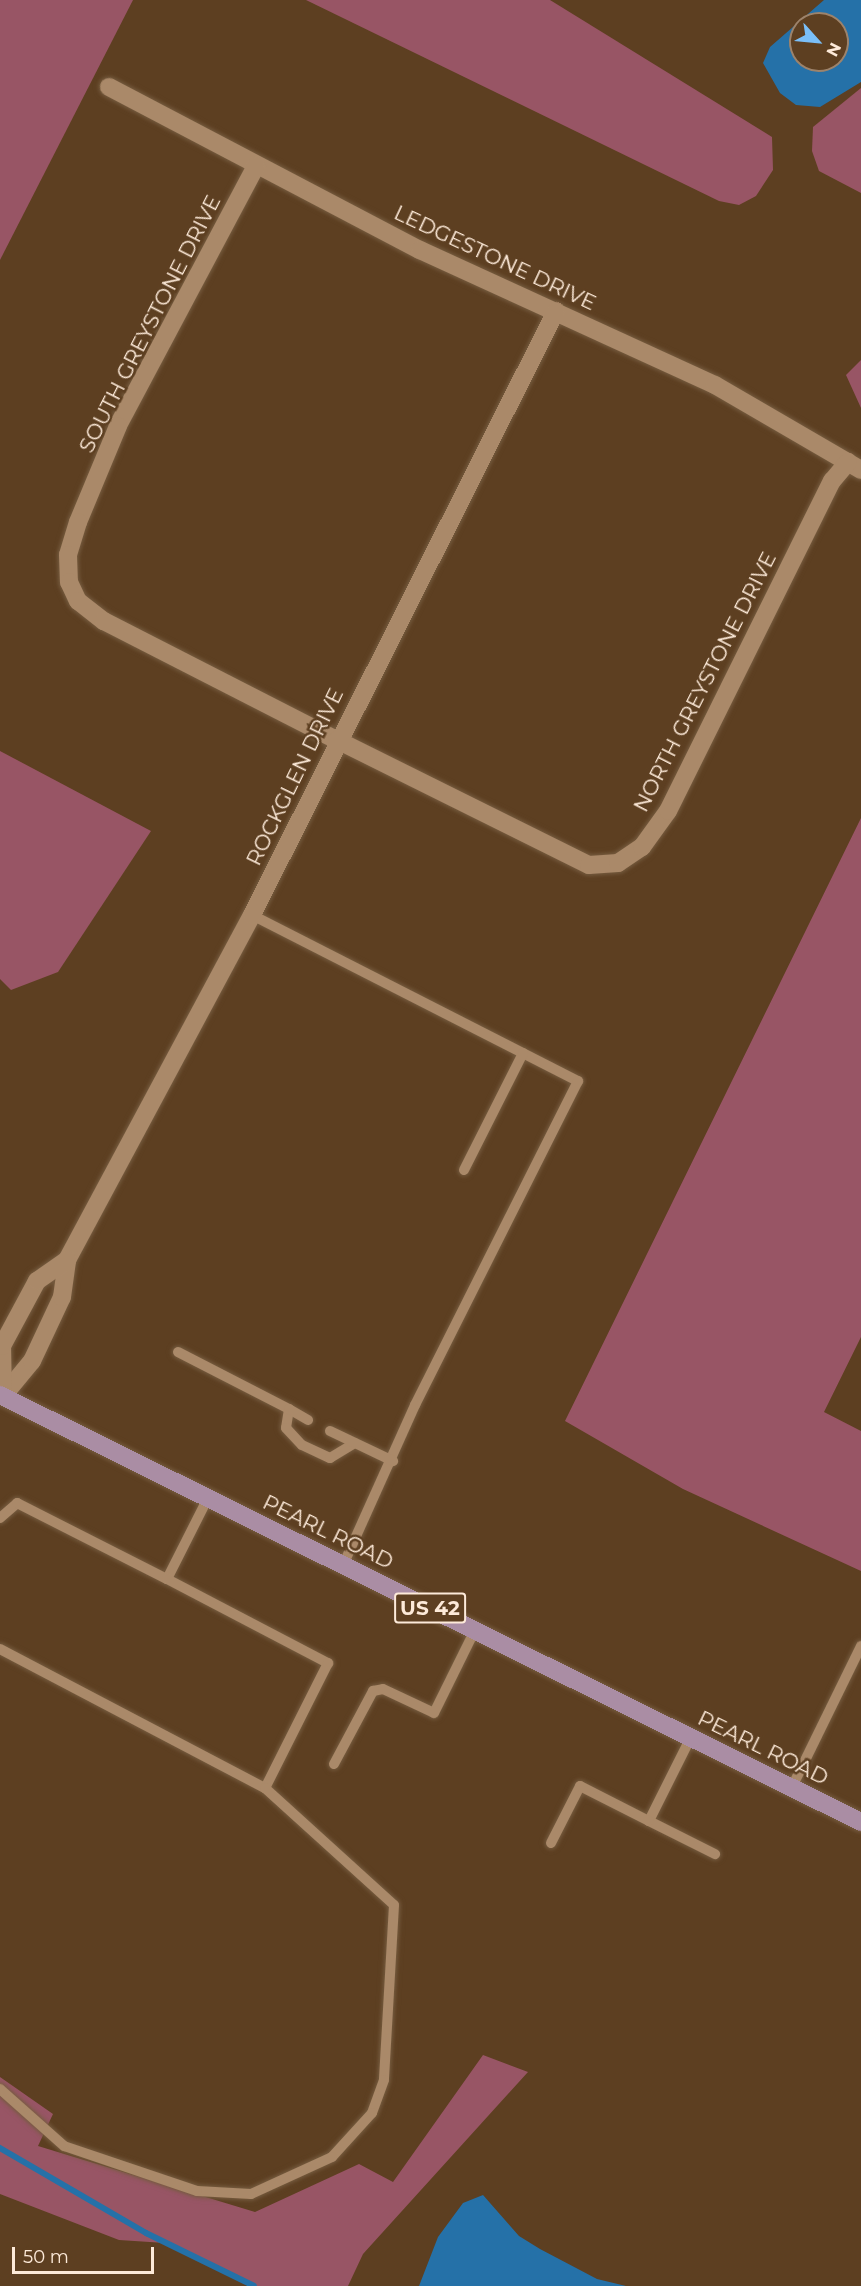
<!DOCTYPE html>
<style>
body{margin:0}
#map{position:relative;width:861px;height:2286px;overflow:hidden;background:#5d3f21;font-family:Montserrat,sans-serif}
div>[style]{position:absolute}
.green>*{inset:0;background:#985565}
.water>*{inset:0;background:#2571a8}
.stream>*{height:6px;margin:-3px;padding:0 3px;transform-origin:3px;border-radius:3px;background:#2571a8}
.roads{filter:drop-shadow(0 0 2px #765c40) drop-shadow(0 0 2px #765c40)}
.lane>*{height:10px;margin:-5px;padding:0 5px;transform-origin:5px;border-radius:5px;background:#aa8969}
.street>*{height:18px;margin:-9px;padding:0 9px;transform-origin:9px;border-radius:9px;background:#aa8969}
.primary>*{height:18px;margin:-9px;padding:0 9px;transform-origin:9px;border-radius:9px;background:#aa8da4}
span{translate:-50% -50%;white-space:nowrap;text-align:center;line-height:1.15;-webkit-text-stroke:5px #5d3f21;paint-order:stroke}
.shield-label span{padding:2px 4px;background:#5d3f21;border:2px solid;border-radius:4px;-webkit-text-stroke-width:0}
.shield-label{font-size:20px;color:#fdead9;font-weight:700}
.street-label{font-size:21px;color:#fdead9}
.north{position:absolute;left:789px;top:12px;width:60px;height:60px;box-sizing:border-box;background:#5d3f21;border:2px solid #9d836b;border-radius:50%;rotate:117deg;font-size:16px;font-weight:700;line-height:24px;text-align:center;color:#fdead9}
.north::after{content:'';display:block;margin:auto;width:21px;height:27px;background:#7abff8;clip-path:polygon(50% 0,100% 100%,50% 72%,0 100%)}
.scale{position:absolute;left:12px;top:2247px;width:142px;height:27px;box-sizing:border-box;border:3px solid #fdead9;border-top:0;padding-left:8px;font-size:18px;line-height:21px;white-space:nowrap;color:#fdead9;-webkit-text-stroke:4px #5d3f21;paint-order:stroke}
</style>
<div id="map">
<div class="green">
<i style="clip-path:polygon(0 0,133px 0,0 260px)"></i>
<i style="clip-path:polygon(306px 0,550px 0,772px 137px,773px 170px,756px 196px,739px 205px,719px 201px)"></i>
<i style="clip-path:polygon(861px 88px,861px 193px,819px 171px,812px 151px,813px 127px)"></i>
<i style="clip-path:polygon(861px 360px,861px 408px,846px 375px)"></i>
<i style="clip-path:polygon(0 751px,151px 831px,58px 972px,11px 990px,0 979px)"></i>
<i style="clip-path:polygon(861px 818px,861px 1337px,824px 1412px,861px 1431px,861px 1571px,683px 1489px,565px 1421px)"></i>
<i style="clip-path:polygon(483px 2055px,528px 2072px,363px 2254px,348px 2286px,254px 2286px,115px 2217px,165px 2243px,119px 2240px,0 2194px,0 2077px,53px 2114px,38px 2146px,255px 2212px,359px 2164px,393px 2182px)"></i>
</div>
<div class="water">
<i style="clip-path:polygon(evenodd,824px 0,861px 0,861px 82px,820px 107px,796px 105px,780px 93px,763px 63px,770px 47px,824px 0,801px 24px,837px 24px,837px 60px,801px 60px,801px 24px)"></i>
<i style="clip-path:polygon(483px 2195px,519px 2236px,540px 2249px,597px 2279px,626px 2286px,419px 2286px,438px 2237px,463px 2203px)"></i>
</div>
<div class="stream">
<i style="left:0;top:2148px;width:169px;rotate:30.2deg"></i>
<i style="left:146px;top:2233px;width:120px;rotate:26.1deg"></i>
</div>
<div class="roads">
<div class="lane">
<i style="left:252px;top:915px;width:366px;rotate:27deg"></i>
<i style="left:578px;top:1081px;width:363px;rotate:116.7deg"></i>
<i style="left:415px;top:1405px;width:175px;rotate:114.2deg"></i>
<i style="left:464px;top:1170px;width:131px;rotate:-63.2deg"></i>
<i style="left:178px;top:1352px;width:125px;rotate:27.2deg"></i>
<i style="left:289px;top:1409px;width:19px;rotate:99deg"></i>
<i style="left:286px;top:1428px;width:23px;rotate:47deg"></i>
<i style="left:302px;top:1445px;width:31px;rotate:25deg"></i>
<i style="left:330px;top:1458px;width:29px;rotate:-31deg"></i>
<i style="left:289px;top:1409px;width:22px;rotate:30deg"></i>
<i style="left:330px;top:1431px;width:70px;rotate:25.5deg"></i>
<i style="left:0;top:1518px;width:23px;rotate:-41deg"></i>
<i style="left:17px;top:1503px;width:168px;rotate:26.9deg"></i>
<i style="left:167px;top:1579px;width:91px;rotate:-63.2deg"></i>
<i style="left:167px;top:1579px;width:182px;rotate:27.6deg"></i>
<i style="left:328px;top:1663px;width:140px;rotate:116.7deg"></i>
<i style="left:0;top:1649px;width:299px;rotate:27.7deg"></i>
<i style="left:265px;top:1788px;width:174px;rotate:42.2deg"></i>
<i style="left:394px;top:1905px;width:175px;rotate:93.3deg"></i>
<i style="left:384px;top:2080px;width:35px;rotate:110deg"></i>
<i style="left:372px;top:2113px;width:59px;rotate:132.3deg"></i>
<i style="left:332px;top:2157px;width:89px;rotate:155.4deg"></i>
<i style="left:251px;top:2194px;width:54px;rotate:-176.8deg"></i>
<i style="left:197px;top:2191px;width:140px;rotate:-161.3deg"></i>
<i style="left:64px;top:2146px;width:86px;rotate:-138.3deg"></i>
<i style="left:691px;top:1737px;width:94px;rotate:116.6deg"></i>
<i style="left:649px;top:1821px;width:74px;rotate:26.6deg"></i>
<i style="left:334px;top:1764px;width:83px;rotate:-61.9deg"></i>
<i style="left:373px;top:1691px;width:10px;rotate:-11deg"></i>
<i style="left:383px;top:1689px;width:56px;rotate:25.2deg"></i>
<i style="left:434px;top:1713px;width:93px;rotate:-63.7deg"></i>
<i style="left:792px;top:1787px;width:157px;rotate:-63.9deg"></i>
<i style="left:551px;top:1843px;width:64px;rotate:-63deg"></i>
<i style="left:580px;top:1786px;width:77px;rotate:26.9deg"></i>
</div>
<div class="street">
<i style="left:109px;top:87px;width:351px;rotate:27.7deg"></i>
<i style="left:420px;top:250px;width:324px;rotate:24.6deg"></i>
<i style="left:715px;top:385px;width:169px;rotate:30.2deg"></i>
<i style="left:256px;top:166px;width:294px;rotate:118deg"></i>
<i style="left:118px;top:426px;width:104px;rotate:112.6deg"></i>
<i style="left:78px;top:522px;width:34px;rotate:107deg"></i>
<i style="left:68px;top:555px;width:27px;rotate:88deg"></i>
<i style="left:69px;top:582px;width:21px;rotate:65deg"></i>
<i style="left:78px;top:601px;width:33px;rotate:38deg"></i>
<i style="left:104px;top:621px;width:262px;rotate:27.1deg"></i>
<i style="left:337px;top:740px;width:281px;rotate:26.4deg"></i>
<i style="left:589px;top:865px;width:29px;rotate:-4deg"></i>
<i style="left:618px;top:863px;width:29px;rotate:-34deg"></i>
<i style="left:642px;top:847px;width:44px;rotate:-54.2deg"></i>
<i style="left:668px;top:811px;width:369px;rotate:-63.6deg"></i>
<i style="left:832px;top:481px;width:25px;rotate:-50deg"></i>
<i style="left:3px;top:1396px;width:45px;rotate:-50.4deg"></i>
<i style="left:32px;top:1361px;width:71px;rotate:-64.9deg"></i>
<i style="left:62px;top:1297px;width:37px;rotate:-82deg"></i>
<i style="left:67px;top:1260px;width:391px;rotate:-61.8deg"></i>
<i style="left:252px;top:915px;width:676px;rotate:-63.28deg"></i>
<i style="left:3px;top:1396px;width:50px;rotate:-91.1deg"></i>
<i style="left:2px;top:1346px;width:74px;rotate:-61.7deg"></i>
<i style="left:37px;top:1281px;width:37px;rotate:-35deg"></i>
</div>
<div class="primary">
<i style="left:0;top:1395px;width:961px;rotate:26.38deg"></i>
</div>
</div>
<div class="shield-label">
<span style="left:430px;top:1608px">US 42</span>
</div>
<div class="street-label">
<span style="left:495px;top:258px;rotate:25deg">LEDGESTONE DRIVE</span>
<span style="left:150px;top:324px;rotate:-63deg">SOUTH GREYSTONE DRIVE</span>
<span style="left:705px;top:682px;rotate:-63deg">NORTH GREYSTONE DRIVE</span>
<span style="left:295px;top:777px;rotate:-64deg">ROCKGLEN DRIVE</span>
<span style="left:328px;top:1532px;rotate:26deg">PEARL ROAD</span>
<span style="left:763px;top:1748px;rotate:26deg">PEARL ROAD</span>
</div>
<div class="north">N</div>
<div class="scale">50 m</div>
</div>
